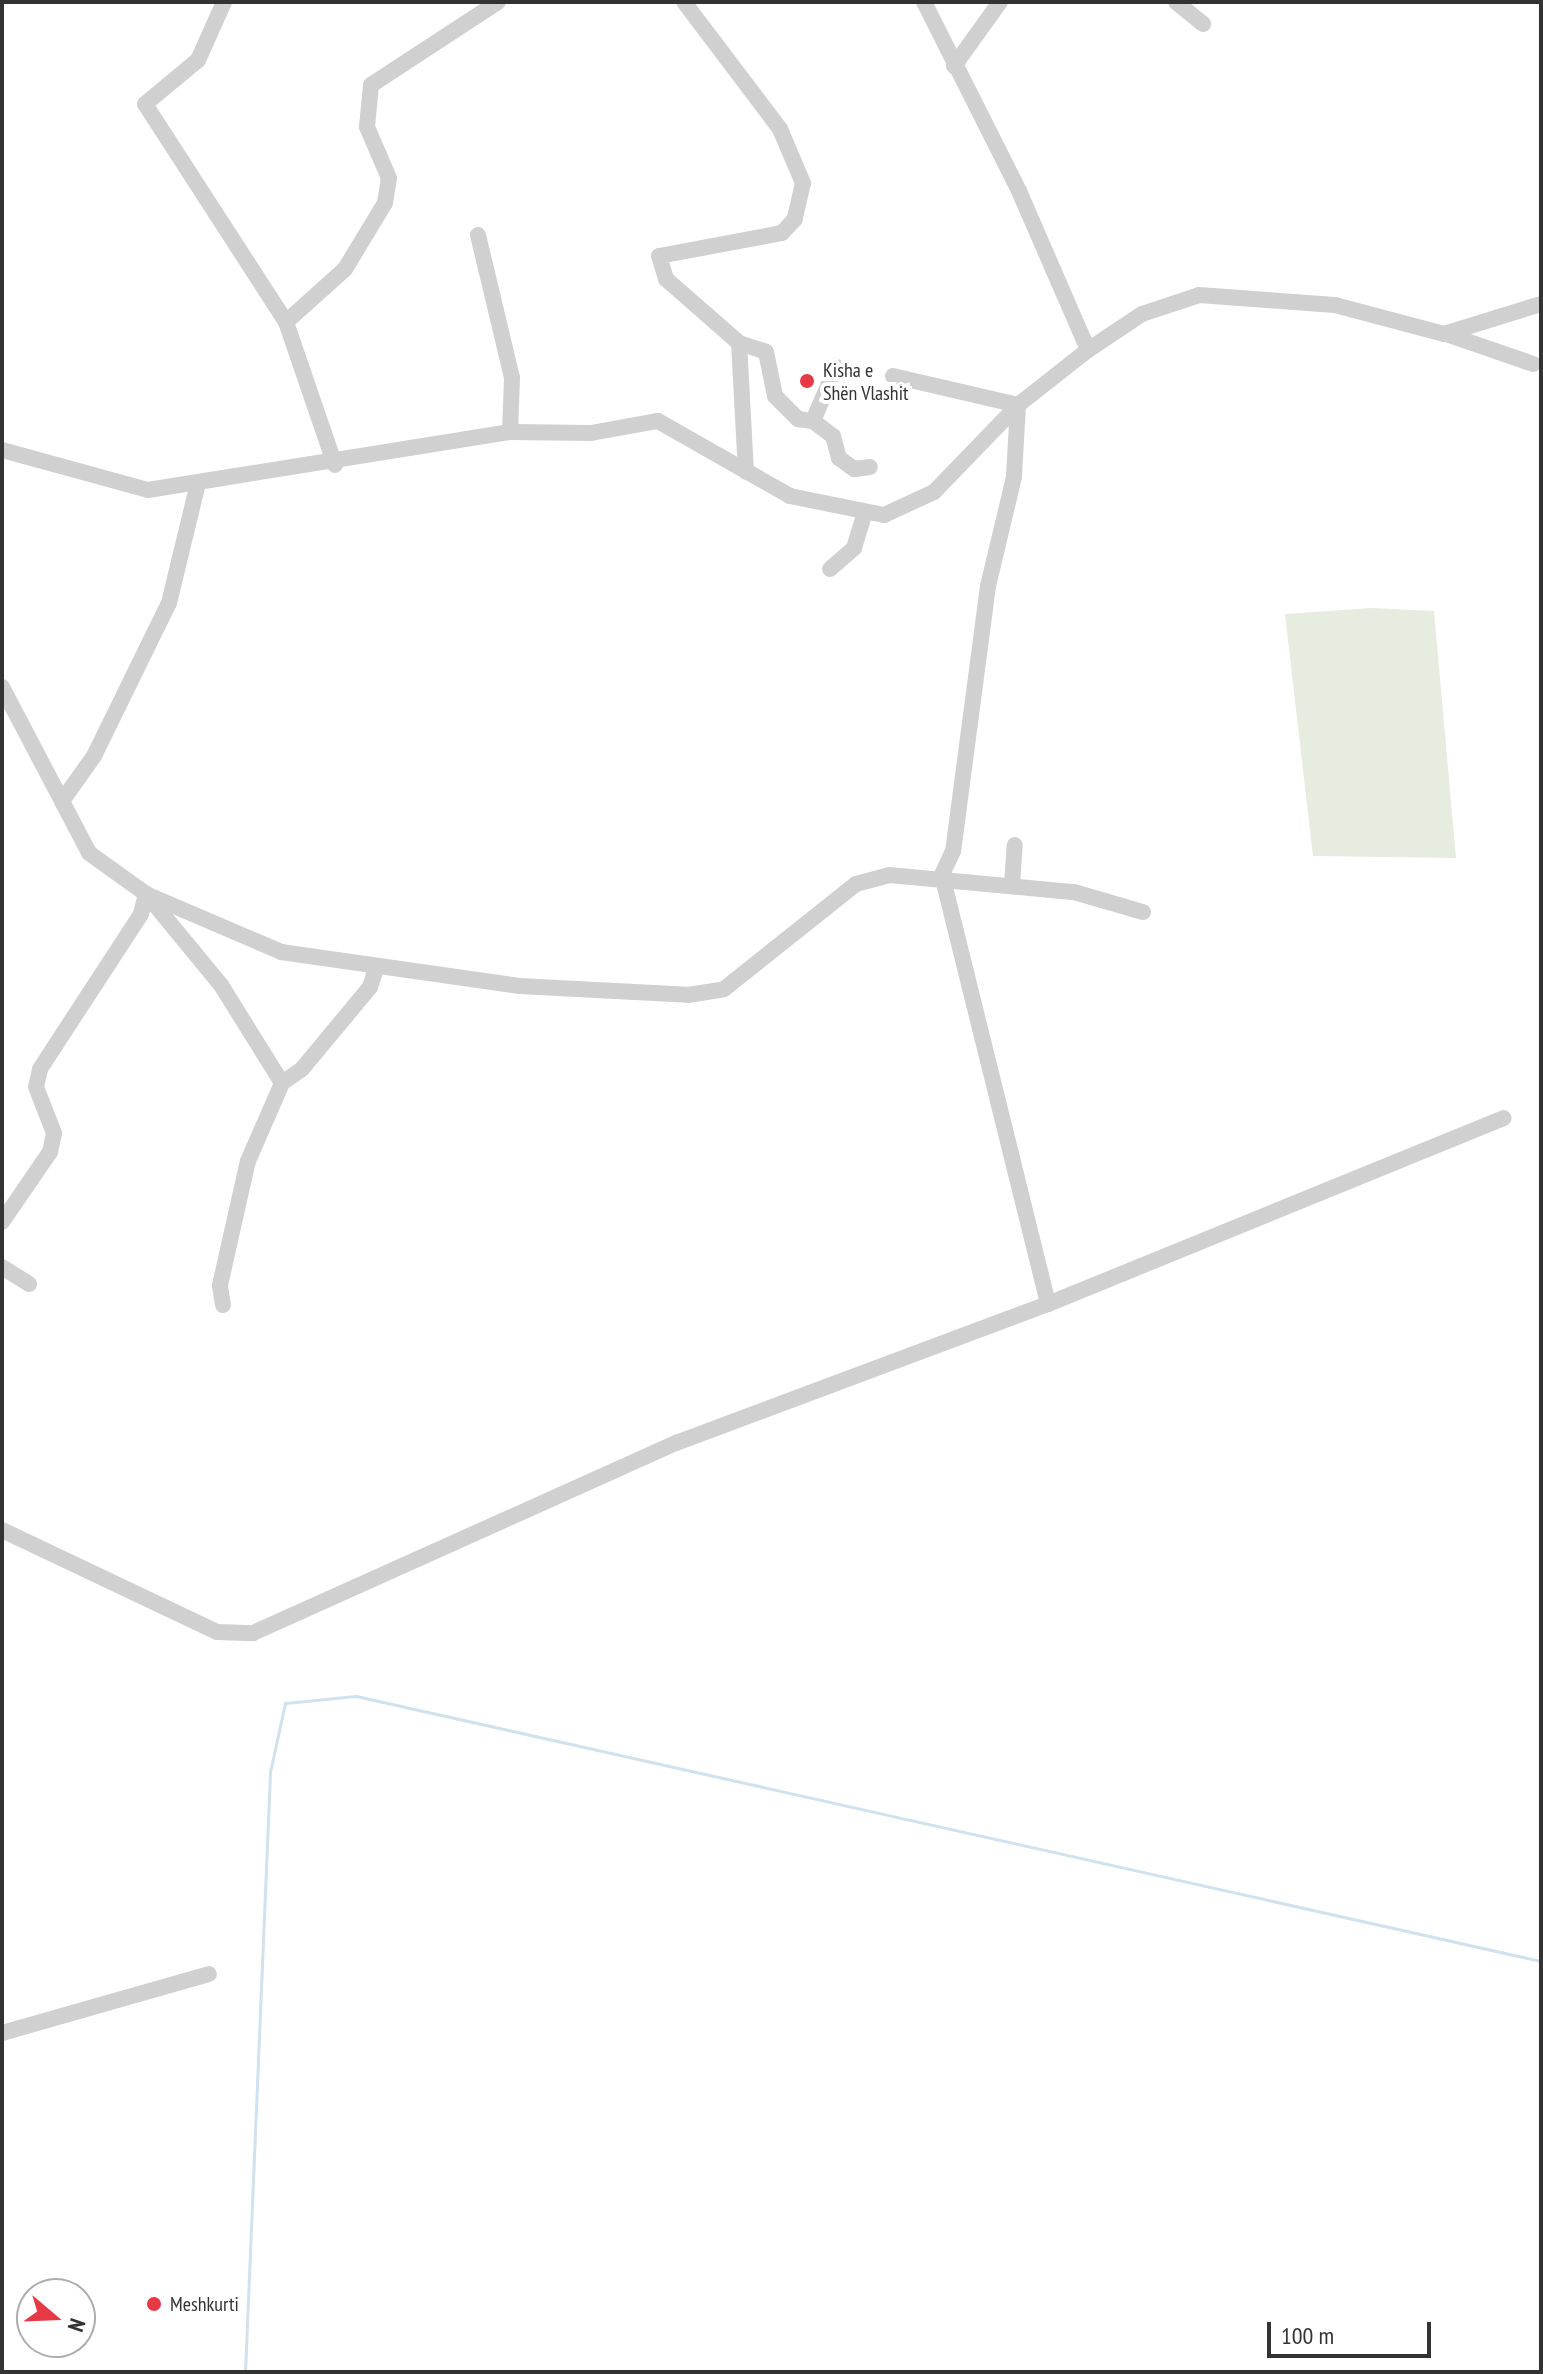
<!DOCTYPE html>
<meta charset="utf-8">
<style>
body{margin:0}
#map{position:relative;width:1543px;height:2374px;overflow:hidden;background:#fff;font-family:"PT Sans Narrow",sans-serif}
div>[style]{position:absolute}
.green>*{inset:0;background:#e6ecdf}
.stream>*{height:3px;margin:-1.5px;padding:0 1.5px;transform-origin:1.5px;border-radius:1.5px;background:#cfe2ee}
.minor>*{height:16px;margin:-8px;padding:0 8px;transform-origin:8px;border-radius:8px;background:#d0d0d0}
.dots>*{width:22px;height:22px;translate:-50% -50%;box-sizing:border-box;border:4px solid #fff;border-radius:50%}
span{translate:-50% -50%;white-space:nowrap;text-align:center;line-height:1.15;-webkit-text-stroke:8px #fff;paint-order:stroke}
.poi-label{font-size:20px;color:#333}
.left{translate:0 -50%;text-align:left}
.frame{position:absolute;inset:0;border:4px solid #333;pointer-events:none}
.north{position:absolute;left:16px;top:2278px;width:80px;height:80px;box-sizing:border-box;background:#fff;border:2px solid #adadad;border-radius:50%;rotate:109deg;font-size:22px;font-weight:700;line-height:32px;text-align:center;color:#333}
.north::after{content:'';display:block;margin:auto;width:28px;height:36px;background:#e63946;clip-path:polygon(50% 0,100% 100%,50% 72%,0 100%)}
.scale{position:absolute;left:1267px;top:2322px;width:164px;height:36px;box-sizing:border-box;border:4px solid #333;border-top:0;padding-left:10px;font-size:24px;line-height:28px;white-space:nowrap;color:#333;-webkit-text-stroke:6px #fff;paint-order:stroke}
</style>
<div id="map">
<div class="green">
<i style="clip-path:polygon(1372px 608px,1434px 611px,1456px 858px,1313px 856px,1285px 614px)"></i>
</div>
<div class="stream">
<i style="left:245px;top:2372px;width:601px;rotate:-87.61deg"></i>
<i style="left:270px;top:1772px;width:71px;rotate:-77.7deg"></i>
<i style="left:285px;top:1703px;width:71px;rotate:-5.6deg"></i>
<i style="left:356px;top:1696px;width:1214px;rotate:12.61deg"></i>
</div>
<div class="minor">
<i style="left:224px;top:2px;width:64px;rotate:114.1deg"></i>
<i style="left:198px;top:60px;width:69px;rotate:140.3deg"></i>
<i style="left:145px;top:104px;width:260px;rotate:57.1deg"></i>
<i style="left:286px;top:322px;width:151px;rotate:71.1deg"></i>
<i style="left:684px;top:2px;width:159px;rotate:52.9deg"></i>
<i style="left:780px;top:129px;width:59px;rotate:66.9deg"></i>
<i style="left:803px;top:183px;width:37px;rotate:103deg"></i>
<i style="left:795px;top:219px;width:19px;rotate:133deg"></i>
<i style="left:782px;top:233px;width:125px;rotate:169.4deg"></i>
<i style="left:659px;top:256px;width:24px;rotate:73deg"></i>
<i style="left:666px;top:279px;width:97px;rotate:41.2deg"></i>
<i style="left:739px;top:343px;width:129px;rotate:86.9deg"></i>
<i style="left:924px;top:2px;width:212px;rotate:63.3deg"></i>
<i style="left:1019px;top:191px;width:173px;rotate:66.5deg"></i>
<i style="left:1176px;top:2px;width:35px;rotate:39deg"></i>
<i style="left:954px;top:66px;width:79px;rotate:-54.3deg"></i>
<i style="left:478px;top:235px;width:147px;rotate:76.6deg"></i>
<i style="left:512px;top:378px;width:54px;rotate:92.1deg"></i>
<i style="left:286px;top:322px;width:79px;rotate:-41.9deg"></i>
<i style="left:345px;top:269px;width:77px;rotate:-58.8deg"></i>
<i style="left:385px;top:203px;width:25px;rotate:-81deg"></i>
<i style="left:389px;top:178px;width:56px;rotate:-113.3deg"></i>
<i style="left:367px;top:127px;width:42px;rotate:-84.6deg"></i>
<i style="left:371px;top:85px;width:152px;rotate:-33.2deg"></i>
<i style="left:1449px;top:335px;width:89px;rotate:19deg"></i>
<i style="left:739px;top:343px;width:28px;rotate:18deg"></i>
<i style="left:766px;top:352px;width:45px;rotate:78.4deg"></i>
<i style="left:775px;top:396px;width:33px;rotate:45deg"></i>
<i style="left:798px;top:419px;width:15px;rotate:8deg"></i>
<i style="left:813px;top:421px;width:59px;rotate:-66.9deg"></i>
<i style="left:893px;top:376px;width:128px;rotate:13.1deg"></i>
<i style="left:1018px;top:405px;width:72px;rotate:93.2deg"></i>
<i style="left:1014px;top:477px;width:112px;rotate:103.4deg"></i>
<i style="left:988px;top:586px;width:267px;rotate:97.5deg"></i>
<i style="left:953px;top:851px;width:26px;rotate:115deg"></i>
<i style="left:942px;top:875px;width:442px;rotate:76.1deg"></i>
<i style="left:813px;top:421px;width:25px;rotate:37deg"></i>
<i style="left:833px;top:436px;width:23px;rotate:75deg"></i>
<i style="left:839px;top:458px;width:19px;rotate:36deg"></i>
<i style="left:854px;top:469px;width:16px;rotate:-7deg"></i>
<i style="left:2px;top:450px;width:151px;rotate:15.3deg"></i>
<i style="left:148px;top:490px;width:367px;rotate:-9.1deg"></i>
<i style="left:510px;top:432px;width:81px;rotate:0.7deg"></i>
<i style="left:591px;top:433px;width:68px;rotate:-10.2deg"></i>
<i style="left:658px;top:421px;width:152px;rotate:29.6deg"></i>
<i style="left:790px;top:496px;width:96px;rotate:11.4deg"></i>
<i style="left:884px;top:515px;width:55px;rotate:-24.7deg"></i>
<i style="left:934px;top:492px;width:121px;rotate:-46deg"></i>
<i style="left:1018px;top:405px;width:89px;rotate:-38.2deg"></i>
<i style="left:1088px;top:350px;width:65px;rotate:-33.7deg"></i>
<i style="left:1142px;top:314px;width:60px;rotate:-18.4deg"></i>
<i style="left:1199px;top:295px;width:136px;rotate:4.2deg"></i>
<i style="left:1335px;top:305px;width:113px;rotate:14.9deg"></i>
<i style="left:1444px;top:334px;width:102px;rotate:-17.2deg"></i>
<i style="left:830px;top:569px;width:32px;rotate:-41deg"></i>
<i style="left:854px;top:548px;width:34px;rotate:-73deg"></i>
<i style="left:2px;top:687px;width:187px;rotate:62.3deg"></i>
<i style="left:89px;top:853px;width:70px;rotate:35.7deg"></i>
<i style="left:146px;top:894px;width:147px;rotate:23.2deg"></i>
<i style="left:281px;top:952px;width:240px;rotate:8.1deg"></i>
<i style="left:519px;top:986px;width:169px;rotate:3deg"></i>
<i style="left:688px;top:995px;width:36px;rotate:-9deg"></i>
<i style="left:724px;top:989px;width:169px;rotate:-38.5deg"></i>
<i style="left:856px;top:884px;width:34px;rotate:-15deg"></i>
<i style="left:889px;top:875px;width:186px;rotate:5.3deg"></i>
<i style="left:1074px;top:892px;width:72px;rotate:16.2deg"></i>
<i style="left:62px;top:801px;width:55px;rotate:-54.6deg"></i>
<i style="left:94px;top:756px;width:170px;rotate:-63.9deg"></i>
<i style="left:169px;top:603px;width:119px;rotate:-76.4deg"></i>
<i style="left:1012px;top:884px;width:39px;rotate:-86deg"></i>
<i style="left:146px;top:894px;width:118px;rotate:50.5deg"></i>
<i style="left:221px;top:985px;width:115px;rotate:58.1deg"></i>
<i style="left:2px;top:1222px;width:85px;rotate:-55.6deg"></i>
<i style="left:50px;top:1152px;width:19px;rotate:-78deg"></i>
<i style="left:54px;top:1133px;width:49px;rotate:-111.4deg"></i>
<i style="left:36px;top:1087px;width:18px;rotate:-77deg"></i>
<i style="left:40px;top:1069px;width:185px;rotate:-56.9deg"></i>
<i style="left:141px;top:914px;width:21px;rotate:-76deg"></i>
<i style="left:2px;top:1267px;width:32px;rotate:32deg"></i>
<i style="left:223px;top:1305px;width:20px;rotate:-99deg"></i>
<i style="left:220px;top:1285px;width:127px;rotate:-77.3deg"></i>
<i style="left:248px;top:1161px;width:85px;rotate:-66.4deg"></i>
<i style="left:282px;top:1083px;width:24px;rotate:-35deg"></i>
<i style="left:302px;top:1069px;width:107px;rotate:-50.3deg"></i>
<i style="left:370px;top:987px;width:19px;rotate:-72deg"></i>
<i style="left:2px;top:1530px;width:238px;rotate:25.4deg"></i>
<i style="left:217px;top:1632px;width:36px;rotate:2deg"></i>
<i style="left:253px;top:1633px;width:464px;rotate:-24.2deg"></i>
<i style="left:676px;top:1443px;width:397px;rotate:-20.5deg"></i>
<i style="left:1048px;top:1304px;width:492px;rotate:-22.2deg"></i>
<i style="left:2px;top:2033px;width:215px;rotate:-15.9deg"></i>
</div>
<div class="dots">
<i style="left:807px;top:381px;background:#e63946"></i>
<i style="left:154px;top:2304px;background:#e63946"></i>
</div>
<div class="poi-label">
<span class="left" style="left:823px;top:382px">Kisha e<br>Shën Vlashit</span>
<span class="left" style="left:170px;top:2304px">Meshkurti</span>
</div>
<div class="frame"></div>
<div class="north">N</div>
<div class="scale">100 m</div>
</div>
